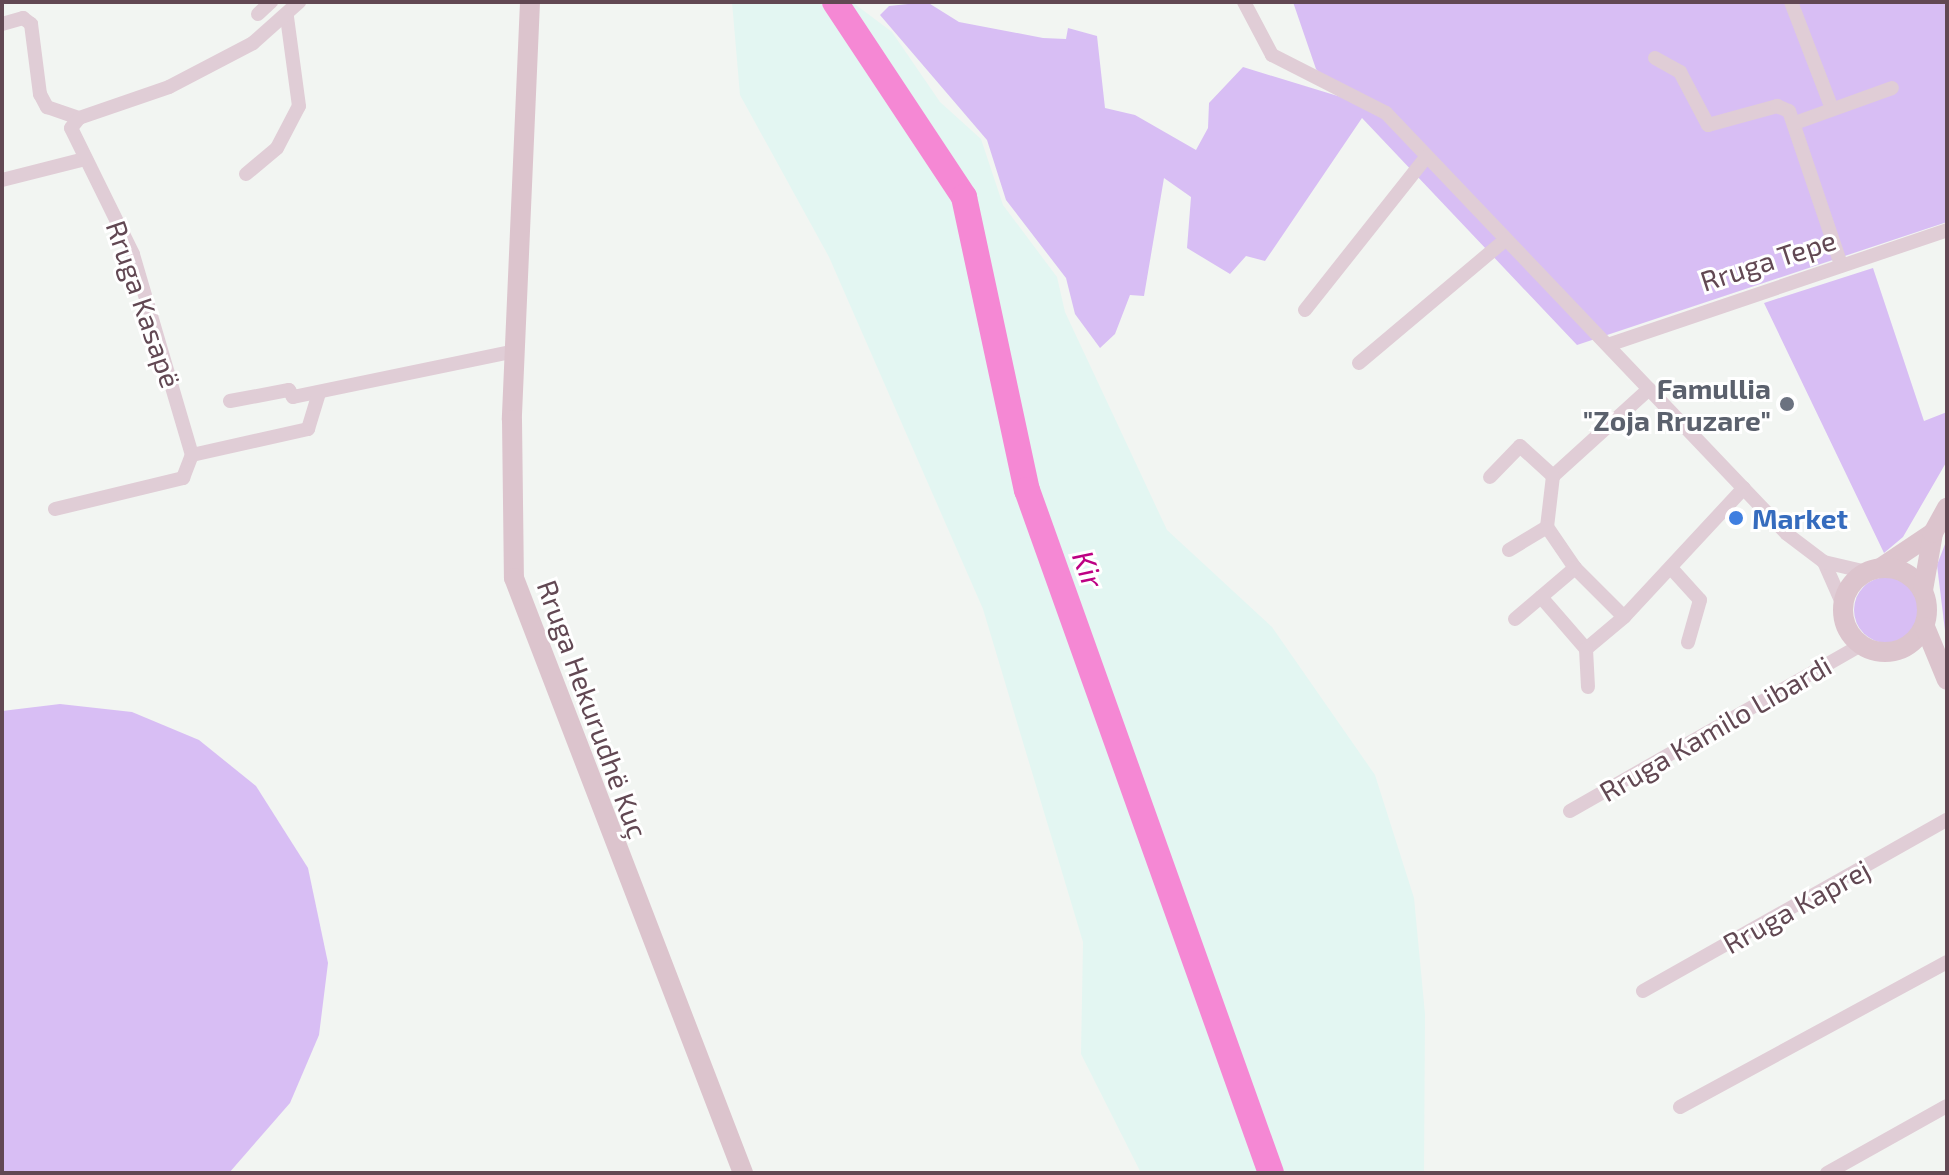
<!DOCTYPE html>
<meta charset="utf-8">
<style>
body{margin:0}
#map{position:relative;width:1949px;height:1175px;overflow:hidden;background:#f2f5f2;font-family:"Exo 2",sans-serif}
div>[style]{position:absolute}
.green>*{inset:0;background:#d8bef4}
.round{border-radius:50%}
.sand>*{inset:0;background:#e3f6f2}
.river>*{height:26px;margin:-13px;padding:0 13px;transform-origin:13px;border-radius:13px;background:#f588d4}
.street>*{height:14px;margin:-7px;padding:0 7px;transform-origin:7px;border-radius:7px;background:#e0cdd6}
.secondary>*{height:20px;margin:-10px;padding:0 10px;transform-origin:10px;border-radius:10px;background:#dcc4cd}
.secondary>.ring{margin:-10px;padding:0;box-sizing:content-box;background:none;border:20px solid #dcc4cd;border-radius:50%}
.dots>*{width:22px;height:22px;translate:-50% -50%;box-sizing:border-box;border:4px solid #fff;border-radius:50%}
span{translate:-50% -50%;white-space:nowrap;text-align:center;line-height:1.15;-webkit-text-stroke:6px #fff;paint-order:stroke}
.street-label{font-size:28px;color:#624853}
.worship-label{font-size:28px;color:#5b616d;font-weight:700}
.right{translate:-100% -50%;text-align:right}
.shop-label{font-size:28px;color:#366cbe;font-weight:700}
.left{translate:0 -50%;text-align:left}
.water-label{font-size:30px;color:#bd0083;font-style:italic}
.frame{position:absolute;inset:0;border:4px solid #624853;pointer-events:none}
</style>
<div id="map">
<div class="green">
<i style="clip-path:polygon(927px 2px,959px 22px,1043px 38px,1066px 39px,1068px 28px,1097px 36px,1105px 108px,1135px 115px,1196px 150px,1208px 128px,1209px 103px,1243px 67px,1341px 97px,1316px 69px,1293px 2px,1947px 2px,1947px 222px,1577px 345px,1362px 118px,1265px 261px,1246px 256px,1230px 274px,1187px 248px,1191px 197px,1164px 178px,1144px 296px,1130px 295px,1115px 334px,1100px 348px,1075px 314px,1066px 278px,1006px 200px,987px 140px,880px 15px,889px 6px)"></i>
<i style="clip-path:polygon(1873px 268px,1924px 421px,1947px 412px,1947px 461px,1903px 537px,1884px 553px,1764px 303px)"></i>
<i style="clip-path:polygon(1947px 539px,1947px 647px,1937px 565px)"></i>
<i class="round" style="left:1854px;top:577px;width:66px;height:66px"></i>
<i style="clip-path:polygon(60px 704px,132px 712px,199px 740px,256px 786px,308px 868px,328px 963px,319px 1035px,290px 1103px,229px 1173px,2px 1173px,2px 711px)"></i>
</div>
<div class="sand">
<i style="clip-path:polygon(732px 2px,852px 2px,892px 32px,940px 102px,981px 139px,1003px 205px,1057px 277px,1065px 312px,1167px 530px,1272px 627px,1375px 775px,1414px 898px,1425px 1014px,1424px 1173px,1141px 1173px,1081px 1054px,1083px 942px,983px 609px,829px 257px,740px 95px)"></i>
</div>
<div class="river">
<i style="left:835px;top:2px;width:234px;rotate:56.5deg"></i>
<i style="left:964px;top:197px;width:300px;rotate:77.9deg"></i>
<i style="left:1027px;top:490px;width:725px;rotate:70.34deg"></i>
</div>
<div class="street">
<i style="left:1244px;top:2px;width:60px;rotate:62.2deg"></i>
<i style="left:1272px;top:55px;width:128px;rotate:27deg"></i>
<i style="left:1386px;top:113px;width:581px;rotate:46.39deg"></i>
<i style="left:1787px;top:534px;width:46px;rotate:37.1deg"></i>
<i style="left:1824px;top:562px;width:47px;rotate:66.2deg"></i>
<i style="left:1791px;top:2px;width:115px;rotate:69deg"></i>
<i style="left:258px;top:14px;width:18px;rotate:-43deg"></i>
<i style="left:2px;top:24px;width:22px;rotate:-16deg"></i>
<i style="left:23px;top:18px;width:10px;rotate:37deg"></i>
<i style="left:31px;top:24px;width:71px;rotate:82.7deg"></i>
<i style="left:40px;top:94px;width:15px;rotate:62deg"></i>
<i style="left:47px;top:107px;width:34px;rotate:19deg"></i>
<i style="left:1655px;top:58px;width:29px;rotate:29deg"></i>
<i style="left:1680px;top:72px;width:60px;rotate:62.2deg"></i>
<i style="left:1708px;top:125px;width:72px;rotate:-15.4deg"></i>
<i style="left:1777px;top:106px;width:13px;rotate:23deg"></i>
<i style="left:1789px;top:111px;width:163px;rotate:71.3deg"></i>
<i style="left:1795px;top:123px;width:103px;rotate:-19.8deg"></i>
<i style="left:246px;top:174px;width:40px;rotate:-40deg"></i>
<i style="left:277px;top:148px;width:47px;rotate:-62.4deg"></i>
<i style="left:299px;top:106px;width:90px;rotate:-97.7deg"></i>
<i style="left:2px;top:180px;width:81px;rotate:-14.2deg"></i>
<i style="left:1305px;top:310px;width:196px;rotate:-51.6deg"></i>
<i style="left:1608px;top:345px;width:358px;rotate:-18.7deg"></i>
<i style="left:1359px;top:363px;width:192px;rotate:-40.1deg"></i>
<i style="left:1649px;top:389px;width:130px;rotate:137.8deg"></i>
<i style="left:1553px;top:476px;width:51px;rotate:96.7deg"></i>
<i style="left:1547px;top:527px;width:50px;rotate:55.7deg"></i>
<i style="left:1575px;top:568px;width:69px;rotate:45deg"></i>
<i style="left:1624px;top:617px;width:176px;rotate:-47.1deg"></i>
<i style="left:230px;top:401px;width:60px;rotate:-10.6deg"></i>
<i style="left:289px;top:390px;width:8px;rotate:60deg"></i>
<i style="left:293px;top:397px;width:227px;rotate:-11.7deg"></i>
<i style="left:192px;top:455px;width:209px;rotate:-106.4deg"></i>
<i style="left:133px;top:254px;width:140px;rotate:-116.2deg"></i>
<i style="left:71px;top:128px;width:13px;rotate:-51deg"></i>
<i style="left:79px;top:118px;width:95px;rotate:-19deg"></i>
<i style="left:169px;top:87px;width:95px;rotate:-27.6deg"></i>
<i style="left:253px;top:43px;width:62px;rotate:-41.7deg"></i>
<i style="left:1490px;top:477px;width:43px;rotate:-45.9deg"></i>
<i style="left:1520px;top:446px;width:45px;rotate:42.3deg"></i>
<i style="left:55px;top:509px;width:132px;rotate:-13.6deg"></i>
<i style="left:183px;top:478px;width:25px;rotate:-69deg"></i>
<i style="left:192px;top:455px;width:119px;rotate:-12.6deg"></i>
<i style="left:308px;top:429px;width:38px;rotate:-73deg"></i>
<i style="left:1509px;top:550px;width:44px;rotate:-31.2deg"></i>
<i style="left:1824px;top:562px;width:44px;rotate:13.1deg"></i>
<i style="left:1671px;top:568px;width:43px;rotate:47.8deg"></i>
<i style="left:1700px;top:600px;width:44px;rotate:105.9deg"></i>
<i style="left:1541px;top:597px;width:69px;rotate:49.1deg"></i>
<i style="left:1586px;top:649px;width:50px;rotate:-40.1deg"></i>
<i style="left:1515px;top:619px;width:79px;rotate:-40.4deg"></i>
<i style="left:1586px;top:649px;width:38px;rotate:87deg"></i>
<i style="left:1570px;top:811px;width:335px;rotate:-29.7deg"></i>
<i style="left:1643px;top:991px;width:349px;rotate:-29.4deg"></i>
<i style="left:1680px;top:1107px;width:304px;rotate:-28.5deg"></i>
<i style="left:1827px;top:1173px;width:137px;rotate:-29.2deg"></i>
</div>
<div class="secondary">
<i style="left:530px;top:2px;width:418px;rotate:92.5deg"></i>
<i style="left:512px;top:420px;width:158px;rotate:89.3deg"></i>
<i style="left:514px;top:578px;width:638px;rotate:68.95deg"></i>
<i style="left:1882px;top:567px;width:61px;rotate:-33.7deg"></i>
<i class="ring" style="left:1843px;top:568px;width:64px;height:64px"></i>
<i style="left:1923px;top:590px;width:58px;rotate:-80deg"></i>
<i style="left:1933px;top:533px;width:29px;rotate:-61deg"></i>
<i style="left:1925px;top:627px;width:57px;rotate:67.5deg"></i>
</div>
<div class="dots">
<i style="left:1787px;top:404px;background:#6b7280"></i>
<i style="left:1736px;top:518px;background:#3f7fe0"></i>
</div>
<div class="street-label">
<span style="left:1768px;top:260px;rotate:-18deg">Rruga Tepe</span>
<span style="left:144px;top:304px;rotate:71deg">Rruga Kasapë</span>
<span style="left:593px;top:709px;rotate:70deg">Rruga Hekurudhë Kuç</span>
<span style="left:1715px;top:728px;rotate:-30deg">Rruga Kamilo Libardi</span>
<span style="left:1796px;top:906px;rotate:-29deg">Rruga Kaprej</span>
</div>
<div class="worship-label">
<span class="right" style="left:1771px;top:404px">Famullia<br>"Zoja Rruzare"</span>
</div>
<div class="shop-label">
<span class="left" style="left:1752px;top:518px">Market</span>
</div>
<div class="water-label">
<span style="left:1089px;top:569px;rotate:70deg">Kir</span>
</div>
<div class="frame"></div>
</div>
